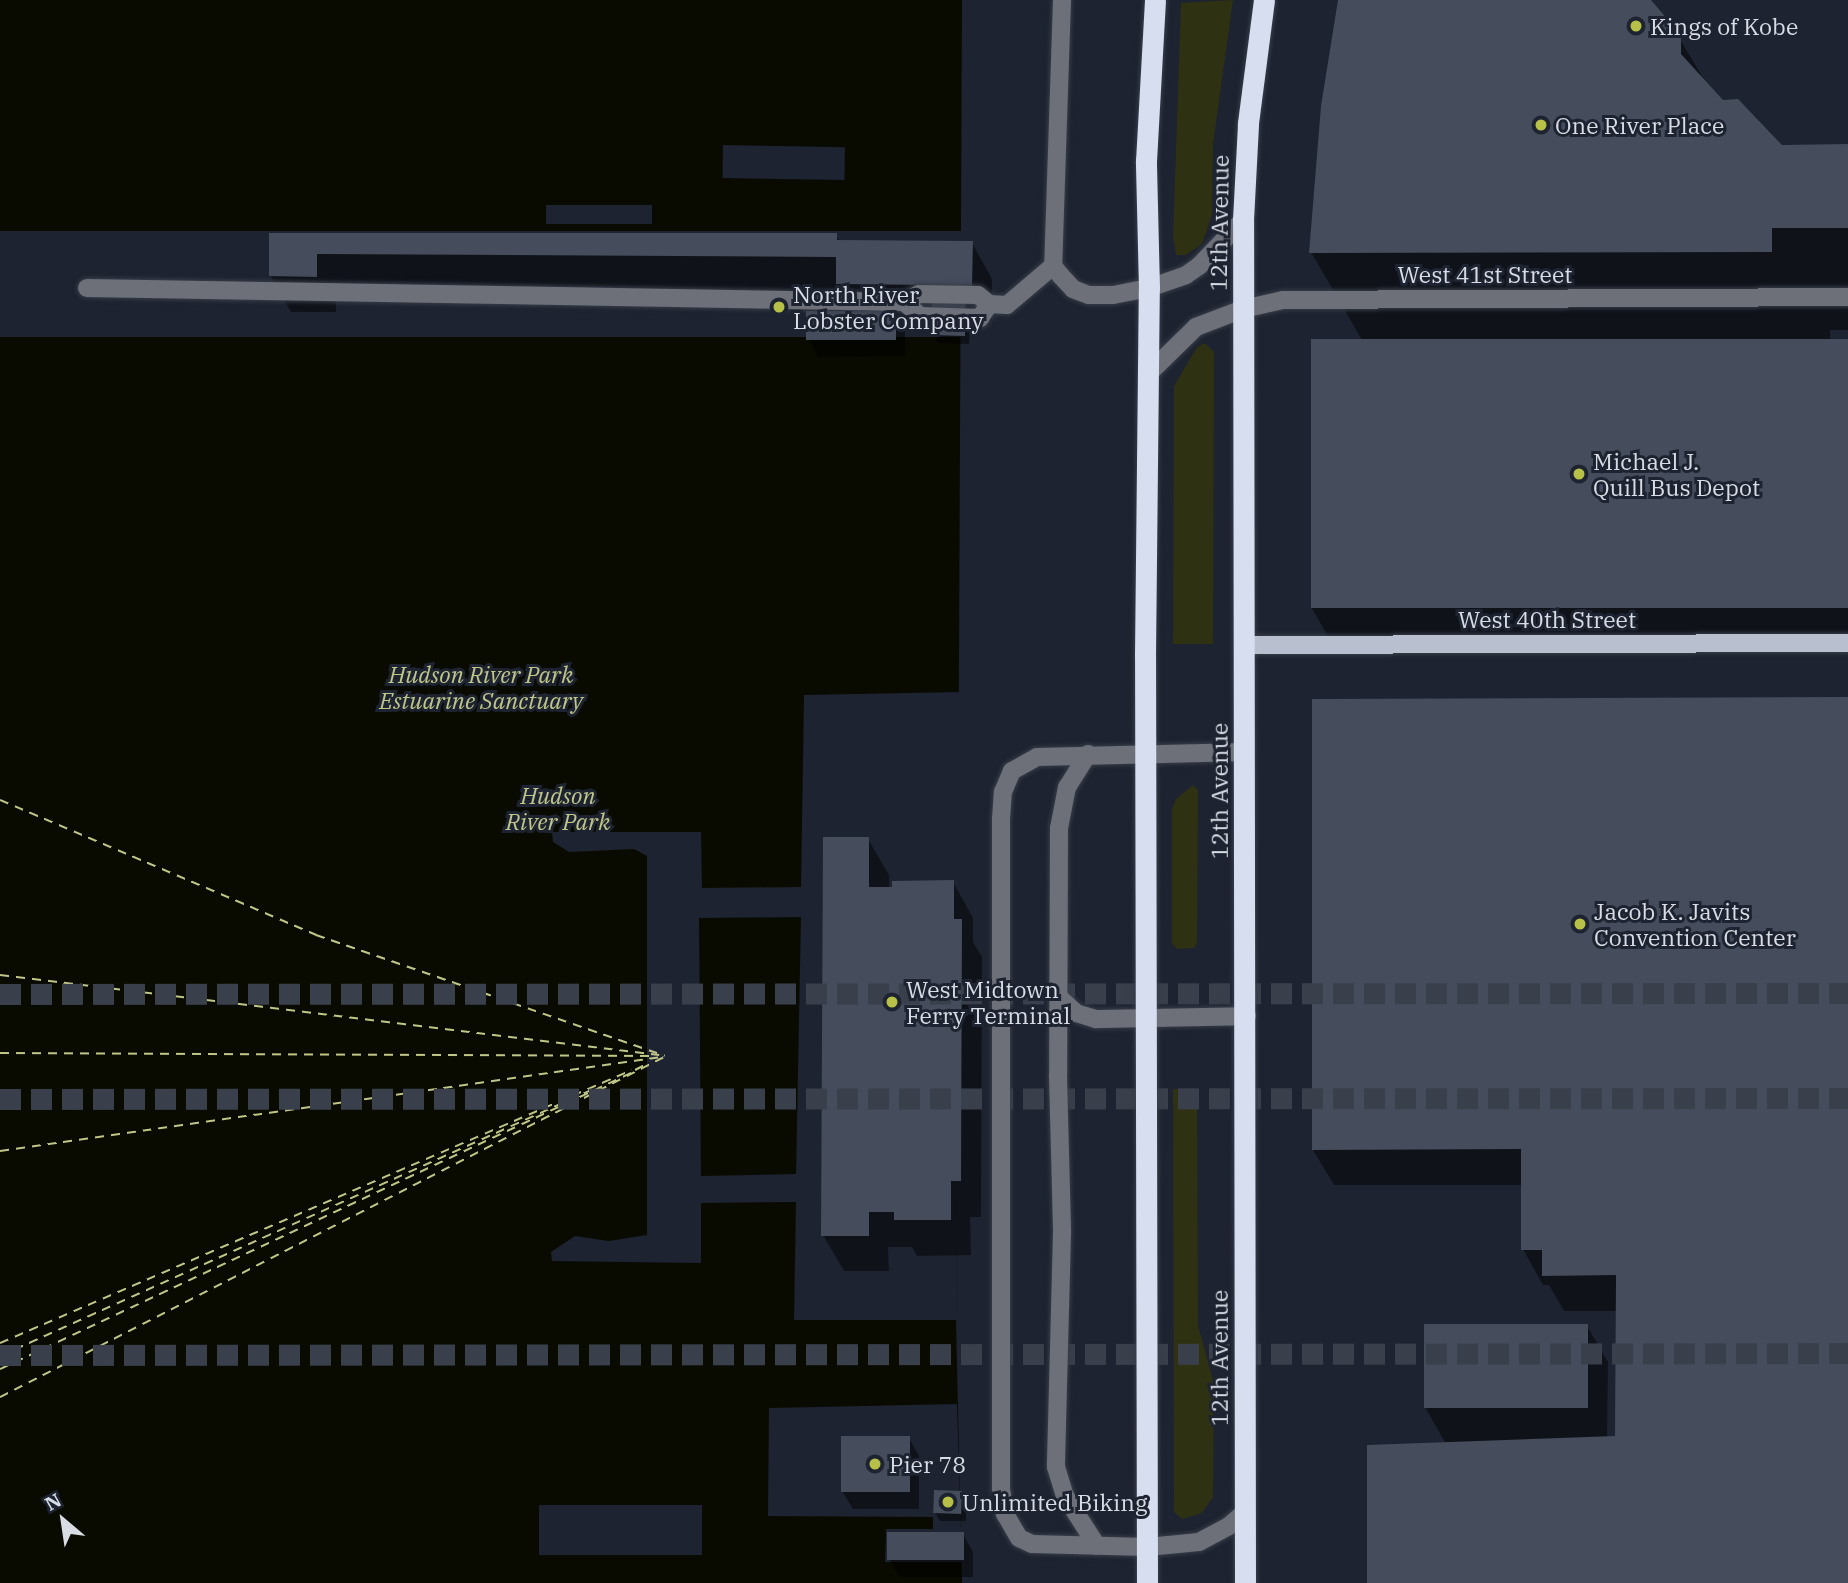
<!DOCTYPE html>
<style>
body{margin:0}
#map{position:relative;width:1848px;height:1583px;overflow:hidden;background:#1d2330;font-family:"IBM Plex Serif",serif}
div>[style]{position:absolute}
.green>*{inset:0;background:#2e3112}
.water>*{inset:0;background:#0a0b00}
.pier>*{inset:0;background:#1d2330;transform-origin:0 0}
.shadow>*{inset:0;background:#0007}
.ferry>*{height:2px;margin-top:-1px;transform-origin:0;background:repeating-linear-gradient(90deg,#c0c688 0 9px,transparent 0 16px)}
.building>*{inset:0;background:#454c5b;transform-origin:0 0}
.highway-tunnel>*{height:21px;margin-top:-10.5px;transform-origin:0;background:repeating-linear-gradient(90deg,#393f4b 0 21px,transparent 0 31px)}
.roads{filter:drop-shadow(0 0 2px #373d49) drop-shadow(0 0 2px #373d49)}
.minor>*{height:18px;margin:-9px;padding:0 9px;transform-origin:9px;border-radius:9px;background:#6d7078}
.major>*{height:18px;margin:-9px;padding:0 9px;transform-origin:9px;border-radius:9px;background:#b8bfce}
.highway>*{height:21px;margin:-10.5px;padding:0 10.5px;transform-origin:10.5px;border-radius:10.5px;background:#d6def0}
.dots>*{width:19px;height:19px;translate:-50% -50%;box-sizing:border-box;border:4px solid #1d2330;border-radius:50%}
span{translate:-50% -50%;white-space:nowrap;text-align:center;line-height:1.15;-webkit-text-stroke:6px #1d2330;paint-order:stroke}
.poi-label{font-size:23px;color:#d8dce5}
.left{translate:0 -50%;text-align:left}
.street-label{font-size:23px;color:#d8dce5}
.park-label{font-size:23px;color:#c0c688;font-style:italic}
.north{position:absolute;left:28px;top:1485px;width:70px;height:70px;-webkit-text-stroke:5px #1d2330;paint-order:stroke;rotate:331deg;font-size:19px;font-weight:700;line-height:28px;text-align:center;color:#d8dce5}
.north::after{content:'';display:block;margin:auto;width:24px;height:32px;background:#d8dce5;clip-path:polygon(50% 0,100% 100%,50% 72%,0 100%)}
</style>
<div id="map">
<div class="green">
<i style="clip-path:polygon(1233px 0,1213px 144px,1212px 215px,1202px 244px,1186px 255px,1176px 255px,1173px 237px,1181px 3px)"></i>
<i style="clip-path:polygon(1205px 343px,1214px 352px,1213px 644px,1173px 644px,1174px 386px,1197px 347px)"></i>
<i style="clip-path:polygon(1193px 785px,1198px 790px,1197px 944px,1194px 948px,1177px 949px,1172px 943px,1172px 809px,1176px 799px)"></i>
<i style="clip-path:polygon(1173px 1089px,1197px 1089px,1198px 1325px,1214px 1384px,1213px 1497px,1202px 1513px,1182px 1519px,1174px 1512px)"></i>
</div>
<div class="water">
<i style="clip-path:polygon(0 0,962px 0,956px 1320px,962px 1583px,0 1583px)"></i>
</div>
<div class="pier">
<i style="left:723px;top:145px;width:122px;height:33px;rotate:1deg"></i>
<i style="left:652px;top:205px;width:19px;height:106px;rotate:90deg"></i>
<i style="left:0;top:231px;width:962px;height:106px"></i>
<i style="clip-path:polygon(evenodd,961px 692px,956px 1320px,794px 1320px,796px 1202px,701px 1203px,701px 1263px,552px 1261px,551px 1252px,575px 1236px,609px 1241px,647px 1235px,647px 856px,634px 849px,569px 852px,553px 842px,552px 832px,701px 832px,702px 888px,801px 887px,804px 695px,961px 692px,801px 917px,796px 1174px,701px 1176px,699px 918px,801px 917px)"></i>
<i style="clip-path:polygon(957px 1404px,962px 1562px,885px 1562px,886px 1529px,933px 1529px,933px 1517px,768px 1516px,769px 1408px)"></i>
<i style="left:539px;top:1505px;width:163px;height:50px"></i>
</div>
<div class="shadow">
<i style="clip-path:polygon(1340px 0,1649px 0,1667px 18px,1708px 86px,1723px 102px,1782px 146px,1848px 146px,1848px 330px,1830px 330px,1830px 342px,1848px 343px,1848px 645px,1332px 643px,1311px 607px,1362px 340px,1311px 252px)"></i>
<i style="clip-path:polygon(271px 234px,836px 235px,840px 242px,972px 243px,992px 279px,992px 321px,970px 321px,969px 344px,938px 343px,933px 335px,933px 320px,899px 320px,905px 331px,905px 356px,818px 357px,808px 339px,854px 313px,842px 292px,336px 289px,336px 312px,291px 312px,271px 276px)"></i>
<i style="clip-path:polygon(1848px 699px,1848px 1583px,1369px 1583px,1446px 1444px,1425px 1407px,1587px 1326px,1608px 1362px,1607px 1438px,1617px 1437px,1617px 1311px,1564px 1311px,1549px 1285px,1543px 1285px,1523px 1249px,1523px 1185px,1334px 1185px,1313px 1150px)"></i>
<i style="clip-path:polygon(868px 839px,889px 875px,889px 889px,953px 882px,973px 918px,973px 942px,982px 957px,981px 1217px,970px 1217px,971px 1255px,917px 1256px,912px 1247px,888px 1247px,889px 1271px,844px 1271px,823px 1235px)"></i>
<i style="clip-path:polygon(909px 1438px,919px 1456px,919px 1509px,853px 1509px,842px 1491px)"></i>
<i style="clip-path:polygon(961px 1492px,966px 1501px,966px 1521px,940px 1521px,935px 1512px)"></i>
<i style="clip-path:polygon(963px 1534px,973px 1552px,973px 1577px,899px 1577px,889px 1559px)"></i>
</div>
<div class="ferry">
<i style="left:0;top:800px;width:344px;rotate:23.1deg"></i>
<i style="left:316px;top:935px;width:369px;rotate:19.1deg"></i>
<i style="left:0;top:975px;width:664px;rotate:6.92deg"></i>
<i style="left:0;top:1053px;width:654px;rotate:0.26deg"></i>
<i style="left:635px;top:1070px;width:11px;rotate:-27deg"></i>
<i style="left:0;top:1151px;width:668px;rotate:-8.09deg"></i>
<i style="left:0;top:1343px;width:688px;rotate:-23.36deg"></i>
<i style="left:0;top:1356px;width:656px;rotate:-24.22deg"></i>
<i style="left:0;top:1369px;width:699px;rotate:-25.14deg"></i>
<i style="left:0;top:1397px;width:748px;rotate:-27.11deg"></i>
</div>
<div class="building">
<i style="clip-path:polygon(1338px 0,1651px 0,1681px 35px,1681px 54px,1723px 100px,1738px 99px,1782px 145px,1848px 144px,1848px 228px,1772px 228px,1772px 252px,1309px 253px,1321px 106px)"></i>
<i style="clip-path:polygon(269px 233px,837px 233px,837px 240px,973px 241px,972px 286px,966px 286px,965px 336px,931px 335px,932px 285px,836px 284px,836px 257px,317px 254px,317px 277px,269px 276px)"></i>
<i style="left:806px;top:311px;width:90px;height:29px"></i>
<i style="left:1311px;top:339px;width:537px;height:269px"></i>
<i style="clip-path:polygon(1848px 697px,1848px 1583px,1367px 1583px,1367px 1445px,1615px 1436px,1616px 1275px,1542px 1276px,1542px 1250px,1521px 1250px,1521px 1149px,1312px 1150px,1312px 699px)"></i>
<i style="clip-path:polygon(823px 837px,869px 837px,869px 887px,892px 887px,892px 881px,954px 880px,954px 919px,962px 919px,961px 1181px,951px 1181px,951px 1220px,894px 1220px,894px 1212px,869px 1212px,869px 1236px,821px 1236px)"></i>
<i style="left:1424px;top:1324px;width:164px;height:84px"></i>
<i style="left:841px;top:1436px;width:69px;height:56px"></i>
<i style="left:934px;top:1490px;width:28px;height:23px;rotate:2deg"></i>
<i style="left:887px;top:1532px;width:77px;height:28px"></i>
</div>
<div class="highway-tunnel">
<i style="left:0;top:994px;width:1848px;rotate:-0.03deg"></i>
<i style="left:0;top:1099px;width:1848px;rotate:-0.03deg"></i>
<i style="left:0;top:1355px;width:1848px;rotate:-0.06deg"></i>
</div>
<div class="roads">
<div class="minor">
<i style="left:1062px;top:0;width:266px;rotate:91.9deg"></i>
<i style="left:1053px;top:266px;width:13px;rotate:51deg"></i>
<i style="left:1061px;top:276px;width:18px;rotate:47deg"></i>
<i style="left:1073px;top:289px;width:17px;rotate:21deg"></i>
<i style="left:1089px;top:295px;width:24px"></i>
<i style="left:1113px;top:295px;width:37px;rotate:-11deg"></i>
<i style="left:1149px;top:288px;width:39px;rotate:-19deg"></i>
<i style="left:1186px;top:275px;width:16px;rotate:-35deg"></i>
<i style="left:1199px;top:266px;width:64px;rotate:-46.3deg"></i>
<i style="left:87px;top:288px;width:817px;rotate:0.98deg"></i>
<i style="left:904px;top:302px;width:17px;rotate:-28deg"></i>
<i style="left:919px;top:294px;width:59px;rotate:1deg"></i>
<i style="left:978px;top:295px;width:14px;rotate:39deg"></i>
<i style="left:989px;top:304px;width:18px;rotate:3deg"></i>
<i style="left:1007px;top:305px;width:60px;rotate:-40.3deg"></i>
<i style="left:904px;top:302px;width:21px;rotate:41deg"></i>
<i style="left:920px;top:316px;width:60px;rotate:1.9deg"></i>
<i style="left:980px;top:318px;width:17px;rotate:-57deg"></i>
<i style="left:1147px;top:375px;width:69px;rotate:-44.4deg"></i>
<i style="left:1196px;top:327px;width:50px;rotate:-21deg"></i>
<i style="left:1243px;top:309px;width:41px;rotate:-12.7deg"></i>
<i style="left:1283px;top:300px;width:565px;rotate:-0.3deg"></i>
<i style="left:1088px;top:754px;width:39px;rotate:122deg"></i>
<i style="left:1067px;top:787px;width:42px;rotate:101deg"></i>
<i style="left:1059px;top:828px;width:248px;rotate:90.2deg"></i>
<i style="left:1058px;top:1076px;width:157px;rotate:88.5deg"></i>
<i style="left:1062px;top:1233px;width:234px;rotate:91.5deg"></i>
<i style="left:1056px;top:1467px;width:30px;rotate:73deg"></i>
<i style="left:1065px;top:1496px;width:59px;rotate:57.4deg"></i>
<i style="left:1060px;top:998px;width:22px;rotate:43deg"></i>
<i style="left:1076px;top:1013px;width:21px;rotate:17deg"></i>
<i style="left:1096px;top:1019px;width:151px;rotate:-1.1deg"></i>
<i style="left:1245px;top:1512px;width:21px;rotate:139deg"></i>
<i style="left:1229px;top:1526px;width:34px;rotate:152deg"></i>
<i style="left:1199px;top:1542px;width:52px;rotate:174.5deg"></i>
<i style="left:1147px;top:1547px;width:115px;rotate:-178.5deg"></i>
<i style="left:1032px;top:1544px;width:14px;rotate:-155deg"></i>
<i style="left:1019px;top:1538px;width:28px;rotate:-120deg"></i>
<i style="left:1005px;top:1514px;width:25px;rotate:-99deg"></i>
<i style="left:1001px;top:1489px;width:670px;rotate:-90deg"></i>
<i style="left:1001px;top:819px;width:27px;rotate:-86deg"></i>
<i style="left:1003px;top:792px;width:23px;rotate:-67deg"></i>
<i style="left:1012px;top:771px;width:29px;rotate:-29deg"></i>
<i style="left:1037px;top:757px;width:208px;rotate:-1.4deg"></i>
</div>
<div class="major">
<i style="left:1246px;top:645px;width:602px;rotate:-0.19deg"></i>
</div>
<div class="highway">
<i style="left:1147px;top:1583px;width:928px;rotate:-90.12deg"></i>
<i style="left:1145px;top:655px;width:367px;rotate:-89.4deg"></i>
<i style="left:1149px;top:288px;width:127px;rotate:-91.4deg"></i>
<i style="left:1146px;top:161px;width:161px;rotate:-86.8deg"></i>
<i style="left:1245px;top:1583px;width:1363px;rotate:-90.08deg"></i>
<i style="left:1243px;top:220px;width:97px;rotate:-87deg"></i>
<i style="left:1248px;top:123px;width:124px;rotate:-82.6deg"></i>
</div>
</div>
<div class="dots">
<i style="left:1636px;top:26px;background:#b8c147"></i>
<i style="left:1541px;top:125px;background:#b8c147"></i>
<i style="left:779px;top:307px;background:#b8c147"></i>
<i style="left:1579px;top:474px;background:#b8c147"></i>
<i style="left:1580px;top:924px;background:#b8c147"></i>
<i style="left:892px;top:1002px;background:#b8c147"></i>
<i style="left:875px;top:1464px;background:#b8c147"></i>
<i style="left:948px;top:1502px;background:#b8c147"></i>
</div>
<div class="poi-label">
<span class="left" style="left:1650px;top:26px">Kings of Kobe</span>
<span class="left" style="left:1555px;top:125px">One River Place</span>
<span class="left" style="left:793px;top:307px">North River<br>Lobster Company</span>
<span class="left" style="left:1593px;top:474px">Michael J.<br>Quill Bus Depot</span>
<span class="left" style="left:1594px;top:924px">Jacob K. Javits<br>Convention Center</span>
<span class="left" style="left:906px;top:1002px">West Midtown<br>Ferry Terminal</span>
<span class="left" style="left:889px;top:1464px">Pier 78</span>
<span class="left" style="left:962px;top:1502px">Unlimited Biking</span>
</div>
<div class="street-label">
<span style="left:1219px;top:223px;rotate:-89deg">12th Avenue</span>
<span style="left:1485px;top:274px">West 41st Street</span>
<span style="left:1547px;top:619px">West 40th Street</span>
<span style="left:1219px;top:791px;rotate:-90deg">12th Avenue</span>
<span style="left:1219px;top:1358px;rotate:-90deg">12th Avenue</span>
</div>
<div class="park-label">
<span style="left:481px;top:687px">Hudson River Park<br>Estuarine Sanctuary</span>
<span style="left:558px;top:808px">Hudson<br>River Park</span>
</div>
<div class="north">N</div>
</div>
